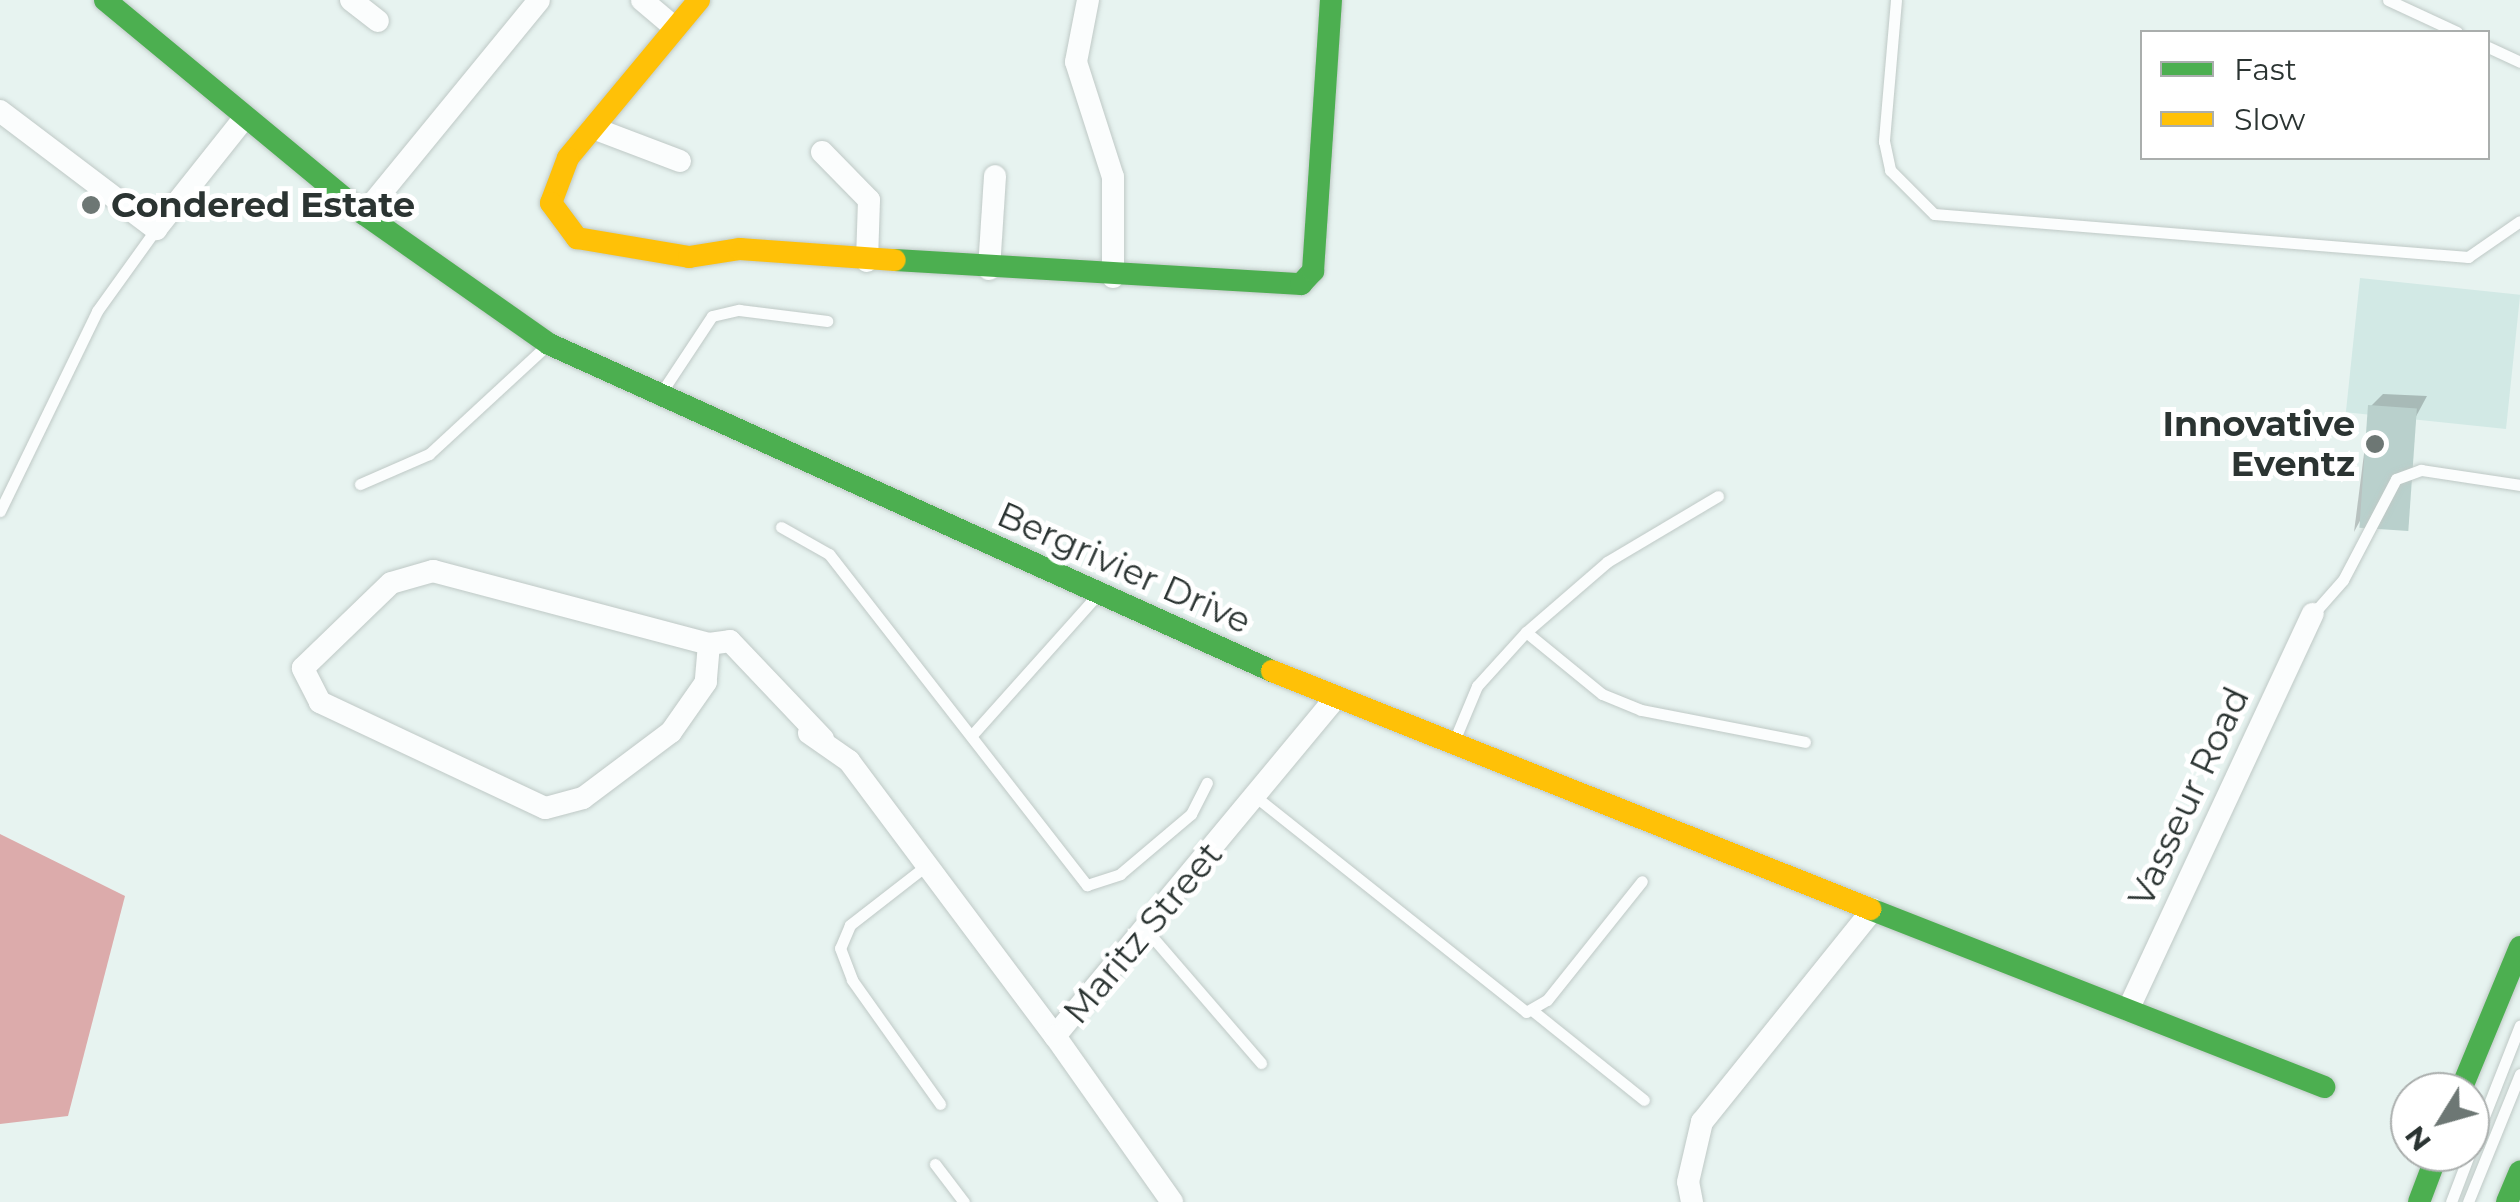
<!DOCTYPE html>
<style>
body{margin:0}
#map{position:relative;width:2520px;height:1202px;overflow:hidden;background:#e7f3f0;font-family:Montserrat,sans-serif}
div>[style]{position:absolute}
.built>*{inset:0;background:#d2e9e5;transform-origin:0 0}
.water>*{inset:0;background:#dcabab}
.shadow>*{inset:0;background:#0003}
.building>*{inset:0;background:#b9d0cc;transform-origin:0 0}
.roads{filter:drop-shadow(0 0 2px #bfc9c6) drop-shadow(0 0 2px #bfc9c6)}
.lane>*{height:11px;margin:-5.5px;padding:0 5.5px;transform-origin:5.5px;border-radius:5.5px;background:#fbfdfd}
.street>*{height:22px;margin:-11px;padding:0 11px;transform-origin:11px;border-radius:11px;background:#fbfdfd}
.fast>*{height:22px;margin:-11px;padding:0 11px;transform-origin:11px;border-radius:11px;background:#4caf50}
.slow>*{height:22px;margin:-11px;padding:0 11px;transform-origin:11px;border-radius:11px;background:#ffc107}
.dots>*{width:28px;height:28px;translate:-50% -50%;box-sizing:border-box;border:5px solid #fff;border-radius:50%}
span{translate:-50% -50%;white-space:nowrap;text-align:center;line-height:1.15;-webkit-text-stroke:10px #fff;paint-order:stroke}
.poi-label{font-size:35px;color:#2b3432;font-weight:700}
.left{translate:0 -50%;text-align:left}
.right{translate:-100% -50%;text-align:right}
.street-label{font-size:35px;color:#2b3432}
.legend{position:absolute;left:2140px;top:30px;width:350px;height:130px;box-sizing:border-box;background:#fff;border:2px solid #aaaead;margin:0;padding:12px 18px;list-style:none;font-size:30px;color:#2b3432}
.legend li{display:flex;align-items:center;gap:20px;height:50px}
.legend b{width:50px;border:2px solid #aaaead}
.north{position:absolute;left:2390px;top:1072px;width:100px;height:100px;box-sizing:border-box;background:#fff;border:2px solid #aaaead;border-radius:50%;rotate:233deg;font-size:28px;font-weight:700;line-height:40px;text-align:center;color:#2b3432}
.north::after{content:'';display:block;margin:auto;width:35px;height:45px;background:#6d7774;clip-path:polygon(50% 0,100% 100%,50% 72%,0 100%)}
</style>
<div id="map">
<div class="built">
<i style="left:2360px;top:278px;width:161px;height:135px;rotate:6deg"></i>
</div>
<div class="water">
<i style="clip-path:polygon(0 834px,125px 896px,68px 1116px,0 1124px)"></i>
</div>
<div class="shadow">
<i style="clip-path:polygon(2383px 394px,2427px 396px,2354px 532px,2370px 407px)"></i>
</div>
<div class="building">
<i style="left:2368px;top:405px;width:49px;height:123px;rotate:4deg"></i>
</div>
<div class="roads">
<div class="lane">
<i style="left:1896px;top:0;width:142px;rotate:94.9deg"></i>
<i style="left:1884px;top:141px;width:30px;rotate:78deg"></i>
<i style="left:1890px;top:170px;width:62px;rotate:45deg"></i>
<i style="left:1934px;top:214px;width:536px;rotate:4.6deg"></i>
<i style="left:2468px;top:257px;width:63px;rotate:-34.7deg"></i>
<i style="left:2388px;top:0;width:76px;rotate:24.9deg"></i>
<i style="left:2488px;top:47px;width:35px;rotate:25deg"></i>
<i style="left:661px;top:393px;width:92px;rotate:-56.5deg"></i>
<i style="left:712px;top:316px;width:28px;rotate:-13deg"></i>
<i style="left:739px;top:310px;width:89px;rotate:7.1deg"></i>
<i style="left:360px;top:484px;width:75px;rotate:-23.5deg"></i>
<i style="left:429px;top:454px;width:158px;rotate:-42.7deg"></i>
<i style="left:0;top:511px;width:222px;rotate:-64.1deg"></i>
<i style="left:97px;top:311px;width:101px;rotate:-54.3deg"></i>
<i style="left:781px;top:527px;width:55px;rotate:29.4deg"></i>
<i style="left:829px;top:554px;width:420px;rotate:52.1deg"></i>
<i style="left:1087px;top:885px;width:35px;rotate:-18deg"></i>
<i style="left:1120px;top:874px;width:93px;rotate:-40.2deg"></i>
<i style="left:1191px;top:814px;width:35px;rotate:-63deg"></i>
<i style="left:2313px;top:614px;width:45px;rotate:-48.6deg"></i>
<i style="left:2343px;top:580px;width:114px;rotate:-62.3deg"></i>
<i style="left:2396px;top:479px;width:27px;rotate:-20deg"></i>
<i style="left:2421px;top:470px;width:100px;rotate:8.6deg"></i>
<i style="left:1526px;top:632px;width:98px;rotate:39.2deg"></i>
<i style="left:1602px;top:694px;width:42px;rotate:22.3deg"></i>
<i style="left:1641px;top:710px;width:167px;rotate:11deg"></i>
<i style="left:972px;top:735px;width:188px;rotate:-48.2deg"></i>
<i style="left:1454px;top:741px;width:60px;rotate:-67.3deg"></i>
<i style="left:1477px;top:686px;width:73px;rotate:-47.8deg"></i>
<i style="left:1526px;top:632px;width:107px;rotate:-40.8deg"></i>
<i style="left:1607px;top:562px;width:129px;rotate:-30.7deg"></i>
<i style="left:1256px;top:797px;width:345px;rotate:38.5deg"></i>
<i style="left:1526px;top:1012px;width:24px;rotate:-30deg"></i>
<i style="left:1547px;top:1000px;width:152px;rotate:-51.4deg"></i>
<i style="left:927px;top:865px;width:98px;rotate:142.1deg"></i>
<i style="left:850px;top:925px;width:25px;rotate:113deg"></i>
<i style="left:840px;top:948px;width:34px;rotate:69deg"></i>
<i style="left:852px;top:980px;width:152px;rotate:54.6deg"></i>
<i style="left:1148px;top:932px;width:173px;rotate:49.2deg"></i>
<i style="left:1533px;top:1011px;width:142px;rotate:38.7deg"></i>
<i style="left:2470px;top:1152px;width:136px;rotate:-68.5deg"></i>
<i style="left:935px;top:1164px;width:48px;rotate:52.7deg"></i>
<i style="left:2451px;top:1202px;width:53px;rotate:-69.2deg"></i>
<i style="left:2468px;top:1202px;width:138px;rotate:-67.9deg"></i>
</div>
<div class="street">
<i style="left:351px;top:0;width:34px;rotate:38deg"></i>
<i style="left:642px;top:0;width:43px;rotate:40.3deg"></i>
<i style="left:1088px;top:0;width:63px;rotate:101deg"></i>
<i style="left:1076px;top:62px;width:121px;rotate:72.2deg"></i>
<i style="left:1113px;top:177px;width:100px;rotate:90deg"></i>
<i style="left:0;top:111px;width:196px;rotate:37.1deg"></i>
<i style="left:156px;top:229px;width:143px;rotate:-51.5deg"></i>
<i style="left:593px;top:128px;width:93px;rotate:20.8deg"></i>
<i style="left:822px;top:152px;width:67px;rotate:45.6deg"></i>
<i style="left:869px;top:200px;width:61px;rotate:91.9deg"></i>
<i style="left:364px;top:214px;width:276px;rotate:-50.7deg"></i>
<i style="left:989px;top:269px;width:93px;rotate:-86.3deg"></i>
<i style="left:709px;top:644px;width:38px;rotate:95deg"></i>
<i style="left:706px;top:682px;width:61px;rotate:125deg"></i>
<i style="left:671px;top:732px;width:110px;rotate:143.1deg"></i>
<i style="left:583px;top:798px;width:39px;rotate:165deg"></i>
<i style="left:545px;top:808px;width:249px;rotate:-154.8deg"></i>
<i style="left:320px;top:702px;width:38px;rotate:-117deg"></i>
<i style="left:303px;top:668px;width:122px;rotate:-44deg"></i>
<i style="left:391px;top:583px;width:44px;rotate:-15.9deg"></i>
<i style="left:433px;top:571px;width:285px;rotate:14.8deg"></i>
<i style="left:709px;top:644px;width:21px;rotate:-8deg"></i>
<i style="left:730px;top:641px;width:135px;rotate:46.5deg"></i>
<i style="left:809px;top:733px;width:49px;rotate:35deg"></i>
<i style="left:849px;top:761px;width:344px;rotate:53.2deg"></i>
<i style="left:1055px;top:1036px;width:438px;rotate:-50.3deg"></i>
<i style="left:2128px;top:1010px;width:437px;rotate:-65deg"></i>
<i style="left:1055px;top:1036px;width:203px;rotate:54.8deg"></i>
<i style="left:1692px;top:1202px;width:20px;rotate:-101deg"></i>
<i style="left:1688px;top:1182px;width:62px;rotate:-76.9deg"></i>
<i style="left:1702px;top:1122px;width:273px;rotate:-51.2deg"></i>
</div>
<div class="fast">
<i style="left:105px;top:0;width:336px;rotate:39.6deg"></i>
<i style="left:364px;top:214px;width:226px;rotate:35.1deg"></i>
<i style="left:549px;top:344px;width:794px;rotate:24.34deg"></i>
<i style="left:895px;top:260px;width:407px;rotate:3.4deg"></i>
<i style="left:1301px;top:284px;width:18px;rotate:-47deg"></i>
<i style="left:1313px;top:271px;width:272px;rotate:-86.2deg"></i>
<i style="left:1870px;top:909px;width:488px;rotate:21.4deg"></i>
<i style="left:2460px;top:1092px;width:157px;rotate:-67.5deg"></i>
<i style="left:2419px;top:1202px;width:53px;rotate:-69.2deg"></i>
<i style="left:2507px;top:1202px;width:33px;rotate:-67deg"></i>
</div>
<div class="slow">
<i style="left:699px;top:0;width:205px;rotate:129.7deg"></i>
<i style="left:568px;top:158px;width:48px;rotate:110.7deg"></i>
<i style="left:551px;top:203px;width:44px;rotate:53.4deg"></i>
<i style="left:577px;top:238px;width:114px;rotate:9.6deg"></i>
<i style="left:689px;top:257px;width:52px;rotate:-8.9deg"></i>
<i style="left:740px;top:249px;width:155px;rotate:4.1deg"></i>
<i style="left:1272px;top:671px;width:644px;rotate:21.7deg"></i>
</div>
</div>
<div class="dots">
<i style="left:91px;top:205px;background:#6d7774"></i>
<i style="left:2375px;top:444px;background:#6d7774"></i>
</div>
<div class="poi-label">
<span class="left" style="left:111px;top:205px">Condered Estate</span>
<span class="right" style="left:2355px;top:444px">Innovative<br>Eventz</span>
</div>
<div class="street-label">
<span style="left:1124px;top:568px;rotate:24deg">Bergrivier Drive</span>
<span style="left:2189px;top:797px;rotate:-65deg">Vasseur Road</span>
<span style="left:1143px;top:933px;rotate:-50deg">Maritz Street</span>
</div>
<ul class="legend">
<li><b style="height:12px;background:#4caf50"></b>Fast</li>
<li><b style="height:12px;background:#ffc107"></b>Slow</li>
</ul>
<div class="north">N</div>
</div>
